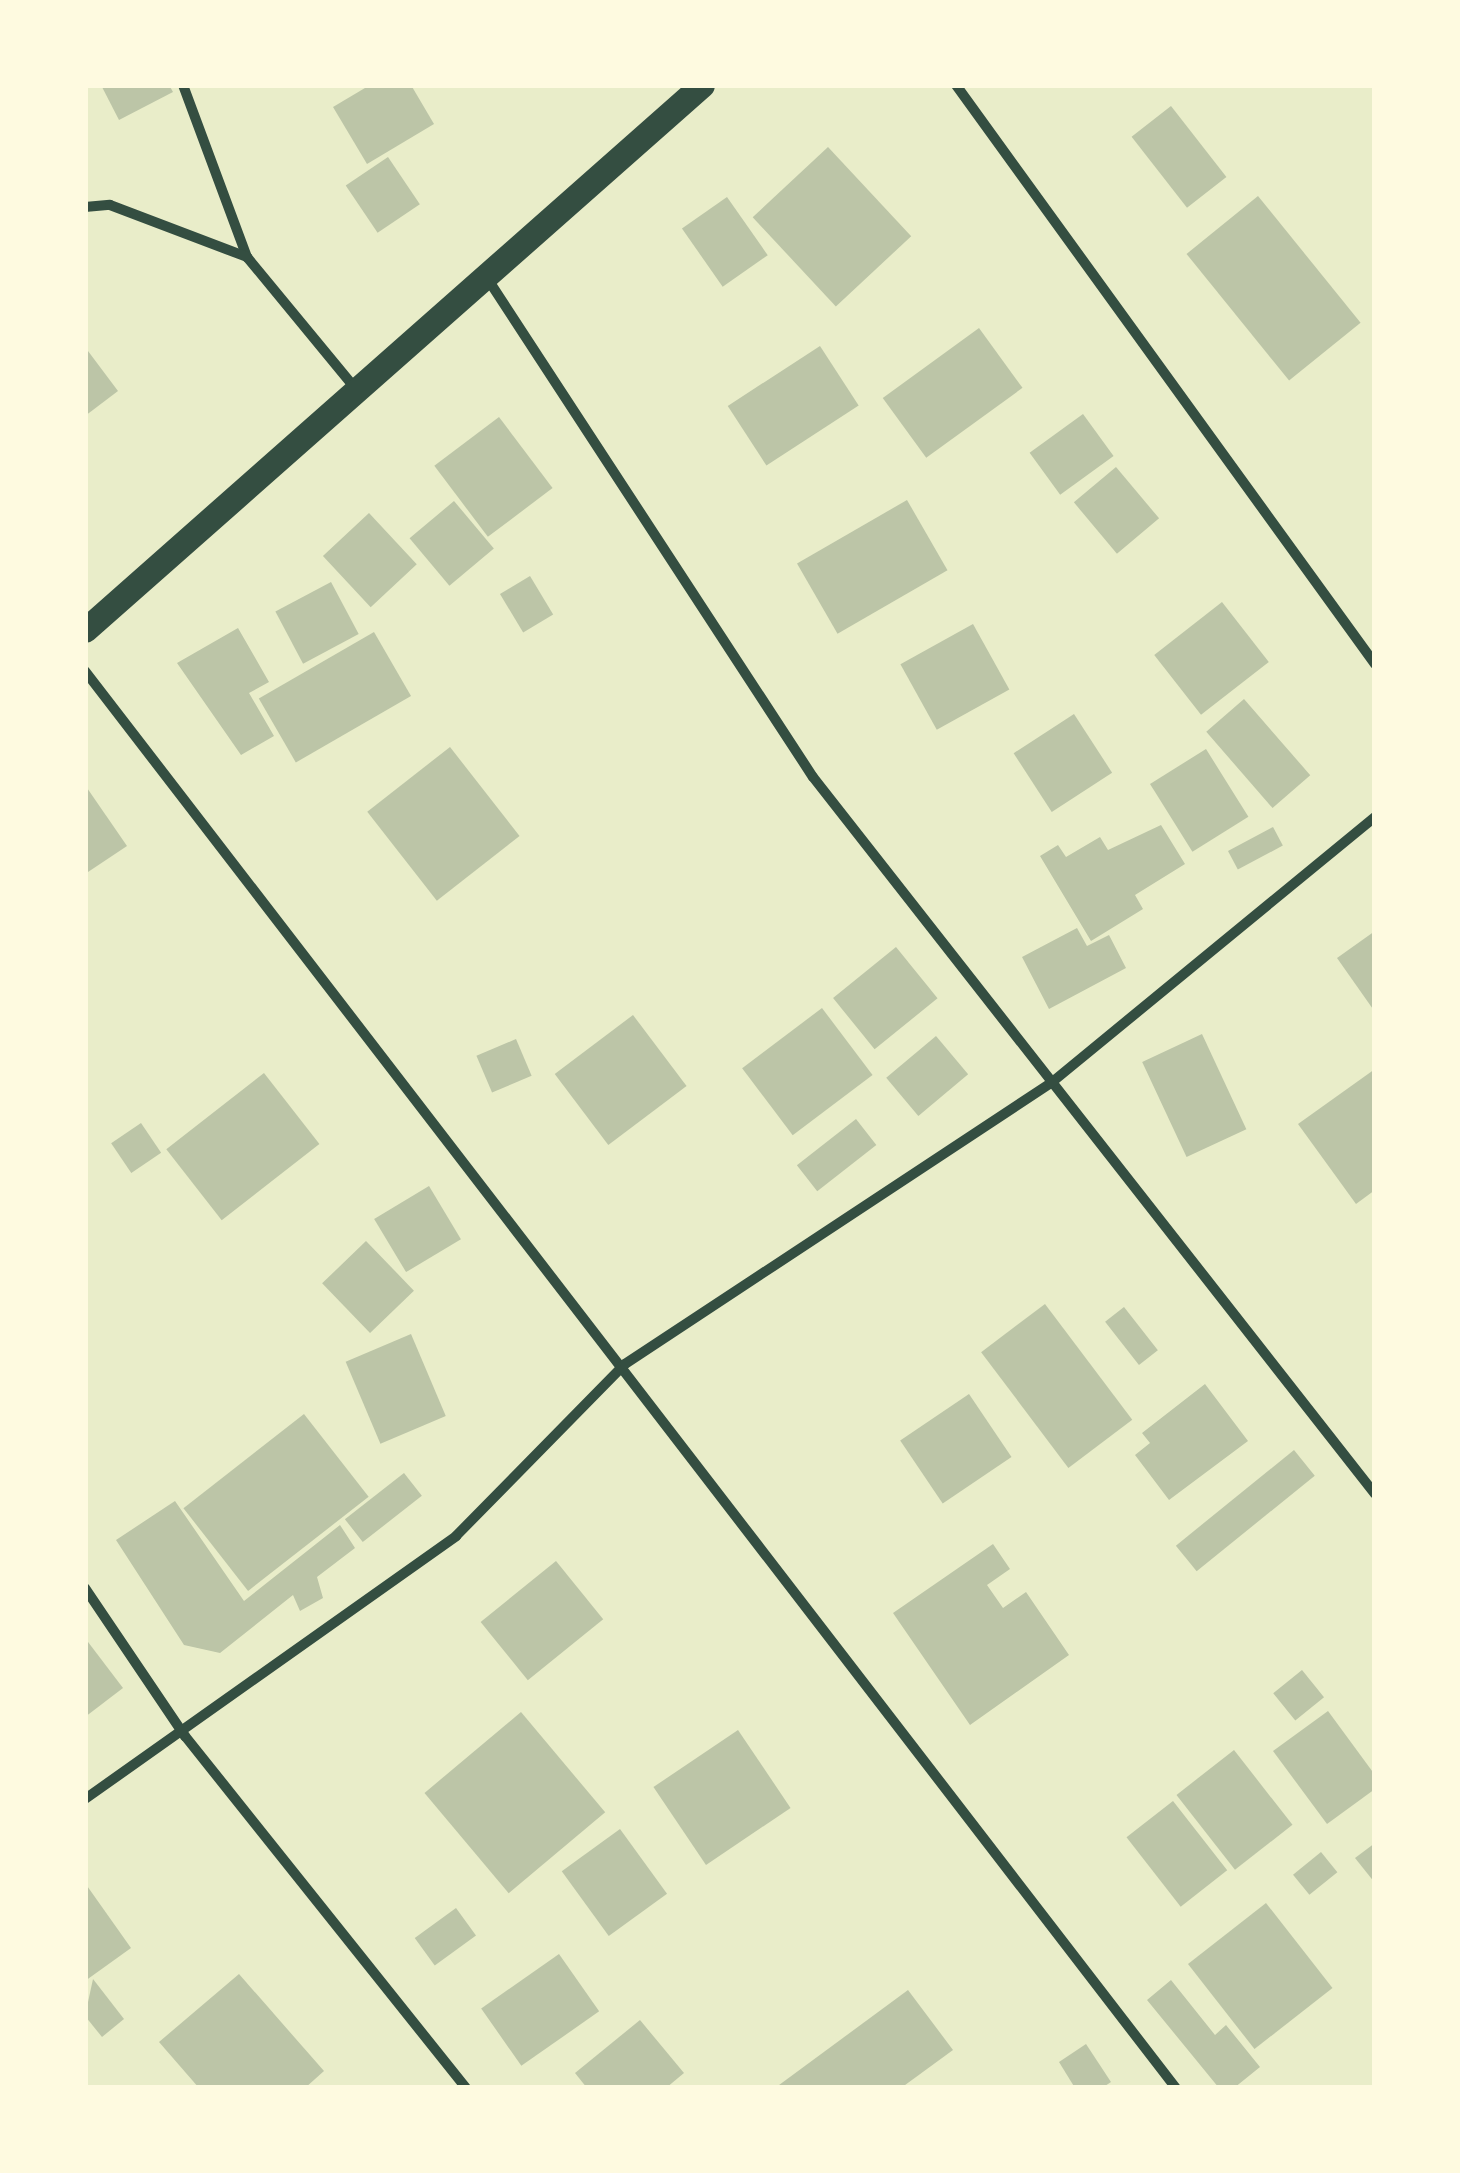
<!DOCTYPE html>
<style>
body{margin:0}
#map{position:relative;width:1460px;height:2173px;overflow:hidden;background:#e9edc9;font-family:"Nunito Sans",sans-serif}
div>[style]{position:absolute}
.building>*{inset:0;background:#bcc5a7;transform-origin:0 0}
.minor>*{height:10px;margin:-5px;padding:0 5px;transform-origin:5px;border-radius:5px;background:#344e41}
.primary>*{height:25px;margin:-12.5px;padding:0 12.5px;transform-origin:12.5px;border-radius:12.5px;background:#344e41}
span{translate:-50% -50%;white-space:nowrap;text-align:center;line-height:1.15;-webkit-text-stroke:8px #fefae0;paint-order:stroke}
.frame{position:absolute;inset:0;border:88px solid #fefae0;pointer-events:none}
</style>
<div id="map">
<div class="building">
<i style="clip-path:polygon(101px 85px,169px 85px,173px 92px,119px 120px)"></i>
<i style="clip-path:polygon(370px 85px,411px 85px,434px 124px,367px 164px,333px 107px)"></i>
<i style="left:1171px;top:106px;width:90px;height:50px;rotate:52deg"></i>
<i style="left:828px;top:147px;width:122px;height:103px;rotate:47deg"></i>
<i style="left:388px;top:157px;width:57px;height:51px;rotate:56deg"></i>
<i style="left:1258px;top:196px;width:163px;height:92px;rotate:51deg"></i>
<i style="left:727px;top:197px;width:71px;height:55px;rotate:55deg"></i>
<i style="left:979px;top:328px;width:74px;height:119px;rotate:54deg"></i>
<i style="left:820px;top:346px;width:71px;height:110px;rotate:57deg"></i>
<i style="clip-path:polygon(85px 347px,118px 391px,85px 416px)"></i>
<i style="left:1083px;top:414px;width:52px;height:66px;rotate:54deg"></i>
<i style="left:499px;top:417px;width:89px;height:81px;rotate:53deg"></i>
<i style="left:1116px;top:467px;width:67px;height:55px;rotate:50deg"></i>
<i style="left:907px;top:500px;width:81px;height:127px;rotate:60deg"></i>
<i style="left:454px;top:501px;width:62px;height:58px;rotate:50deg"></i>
<i style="left:369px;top:513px;width:70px;height:63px;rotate:47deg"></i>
<i style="left:530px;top:576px;width:45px;height:35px;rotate:59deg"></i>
<i style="left:331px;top:582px;width:59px;height:63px;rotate:62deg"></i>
<i style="left:1222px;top:602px;width:76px;height:86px;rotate:52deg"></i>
<i style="left:973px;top:624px;width:75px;height:83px;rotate:61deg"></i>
<i style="clip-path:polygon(238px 628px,269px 682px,249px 693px,274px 736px,241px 755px,177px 663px)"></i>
<i style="left:374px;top:632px;width:74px;height:133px;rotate:60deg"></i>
<i style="left:1244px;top:699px;width:101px;height:50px;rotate:49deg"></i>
<i style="left:1074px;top:714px;width:70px;height:72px;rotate:57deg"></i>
<i style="left:450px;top:747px;width:113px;height:105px;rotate:52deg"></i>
<i style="left:1206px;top:749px;width:80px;height:66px;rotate:58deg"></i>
<i style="clip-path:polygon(85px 785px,127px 846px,85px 874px)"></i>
<i style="clip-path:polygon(1161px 825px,1185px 864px,1135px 895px,1143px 909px,1091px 941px,1040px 856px,1058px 845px,1066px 857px,1100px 837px,1108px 850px)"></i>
<i style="left:1273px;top:827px;width:21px;height:51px;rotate:62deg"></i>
<i style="clip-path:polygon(1077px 928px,1087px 946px,1109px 935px,1126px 968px,1049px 1009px,1022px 957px)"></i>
<i style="clip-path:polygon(1375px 931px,1375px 1012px,1337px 958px)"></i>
<i style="left:896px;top:947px;width:66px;height:81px;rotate:51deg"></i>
<i style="left:822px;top:1008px;width:84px;height:100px;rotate:53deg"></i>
<i style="left:633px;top:1015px;width:89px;height:98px;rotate:53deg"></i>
<i style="left:1202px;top:1034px;width:105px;height:66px;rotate:65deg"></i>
<i style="left:936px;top:1036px;width:50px;height:65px;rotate:50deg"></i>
<i style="left:516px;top:1039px;width:40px;height:43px;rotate:67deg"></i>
<i style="clip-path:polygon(1375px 1069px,1375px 1190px,1356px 1204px,1298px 1124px)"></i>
<i style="left:264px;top:1073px;width:90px;height:124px;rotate:52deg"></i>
<i style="left:856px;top:1119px;width:33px;height:75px;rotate:52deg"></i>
<i style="left:141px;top:1123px;width:36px;height:36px;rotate:56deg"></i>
<i style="left:429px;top:1186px;width:62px;height:64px;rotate:59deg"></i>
<i style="left:366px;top:1241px;width:69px;height:61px;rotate:46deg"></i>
<i style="left:1045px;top:1304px;width:145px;height:80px;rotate:53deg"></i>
<i style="left:1124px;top:1307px;width:55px;height:24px;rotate:52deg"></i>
<i style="left:411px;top:1334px;width:89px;height:71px;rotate:67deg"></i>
<i style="clip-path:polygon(1205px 1384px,1248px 1441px,1169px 1500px,1135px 1455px,1150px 1443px,1142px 1433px)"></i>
<i style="left:969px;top:1394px;width:76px;height:83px;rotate:56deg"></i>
<i style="left:304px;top:1414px;width:105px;height:153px;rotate:52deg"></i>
<i style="left:1294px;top:1450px;width:33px;height:152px;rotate:51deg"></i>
<i style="left:404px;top:1473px;width:29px;height:75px;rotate:52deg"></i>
<i style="clip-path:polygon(175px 1501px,244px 1601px,340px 1525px,355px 1548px,317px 1577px,323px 1598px,300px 1611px,293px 1595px,220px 1653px,184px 1645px,116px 1540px)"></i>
<i style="clip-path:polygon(993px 1544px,1010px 1569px,987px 1585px,1003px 1608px,1026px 1592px,1069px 1655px,970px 1725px,893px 1613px)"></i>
<i style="left:556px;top:1561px;width:75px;height:97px;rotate:51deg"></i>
<i style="clip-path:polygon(85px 1638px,123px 1688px,85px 1717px)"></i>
<i style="left:1302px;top:1670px;width:35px;height:37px;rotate:51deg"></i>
<i style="clip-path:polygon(1328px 1711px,1375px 1775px,1375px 1789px,1327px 1824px,1273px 1751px)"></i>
<i style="left:521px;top:1712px;width:131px;height:126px;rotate:50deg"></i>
<i style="left:738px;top:1730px;width:94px;height:102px;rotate:56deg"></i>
<i style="left:1234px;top:1750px;width:95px;height:73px;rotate:52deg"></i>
<i style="left:1173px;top:1801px;width:88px;height:59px;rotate:52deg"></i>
<i style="left:620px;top:1829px;width:80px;height:72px;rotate:54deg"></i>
<i style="clip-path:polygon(1375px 1843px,1375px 1883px,1355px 1858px)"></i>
<i style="left:1321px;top:1852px;width:26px;height:36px;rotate:51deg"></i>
<i style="clip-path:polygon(85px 1883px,131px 1948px,85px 1981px)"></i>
<i style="left:1266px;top:1903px;width:108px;height:99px;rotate:52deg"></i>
<i style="left:456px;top:1908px;width:34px;height:51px;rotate:54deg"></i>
<i style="left:559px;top:1954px;width:70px;height:95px;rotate:55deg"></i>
<i style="clip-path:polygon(239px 1974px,324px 2071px,305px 2088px,199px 2088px,159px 2042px)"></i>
<i style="clip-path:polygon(93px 1979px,124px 2019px,102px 2037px,85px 2016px)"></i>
<i style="clip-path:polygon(1171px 1980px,1215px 2035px,1226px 2025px,1260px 2067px,1234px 2088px,1219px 2088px,1147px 2000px)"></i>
<i style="clip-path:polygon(908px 1990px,953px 2050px,901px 2088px,775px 2088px)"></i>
<i style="clip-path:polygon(640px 2020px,684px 2073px,666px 2088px,587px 2088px,575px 2073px)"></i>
<i style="clip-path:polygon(1086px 2044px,1111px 2082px,1102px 2088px,1075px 2088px,1059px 2062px)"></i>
</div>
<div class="minor">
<i style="left:183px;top:85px;width:184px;rotate:69.6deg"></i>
<i style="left:247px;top:257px;width:171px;rotate:50.5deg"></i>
<i style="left:956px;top:85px;width:715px;rotate:54.11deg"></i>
<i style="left:85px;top:207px;width:25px;rotate:-5deg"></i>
<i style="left:110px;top:205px;width:147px;rotate:20.8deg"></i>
<i style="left:489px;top:281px;width:592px;rotate:56.85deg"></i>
<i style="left:813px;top:777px;width:911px;rotate:51.91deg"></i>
<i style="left:85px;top:671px;width:1788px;rotate:52.41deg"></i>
<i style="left:85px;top:1588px;width:179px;rotate:56deg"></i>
<i style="left:185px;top:1736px;width:450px;rotate:51.4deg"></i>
<i style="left:85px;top:1799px;width:455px;rotate:-35.3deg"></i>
<i style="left:456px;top:1536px;width:241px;rotate:-45.5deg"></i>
<i style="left:625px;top:1364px;width:510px;rotate:-33.41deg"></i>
<i style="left:1051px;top:1083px;width:419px;rotate:-39.4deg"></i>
</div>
<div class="primary">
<i style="left:85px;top:630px;width:823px;rotate:-41.45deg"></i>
</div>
<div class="frame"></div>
</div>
